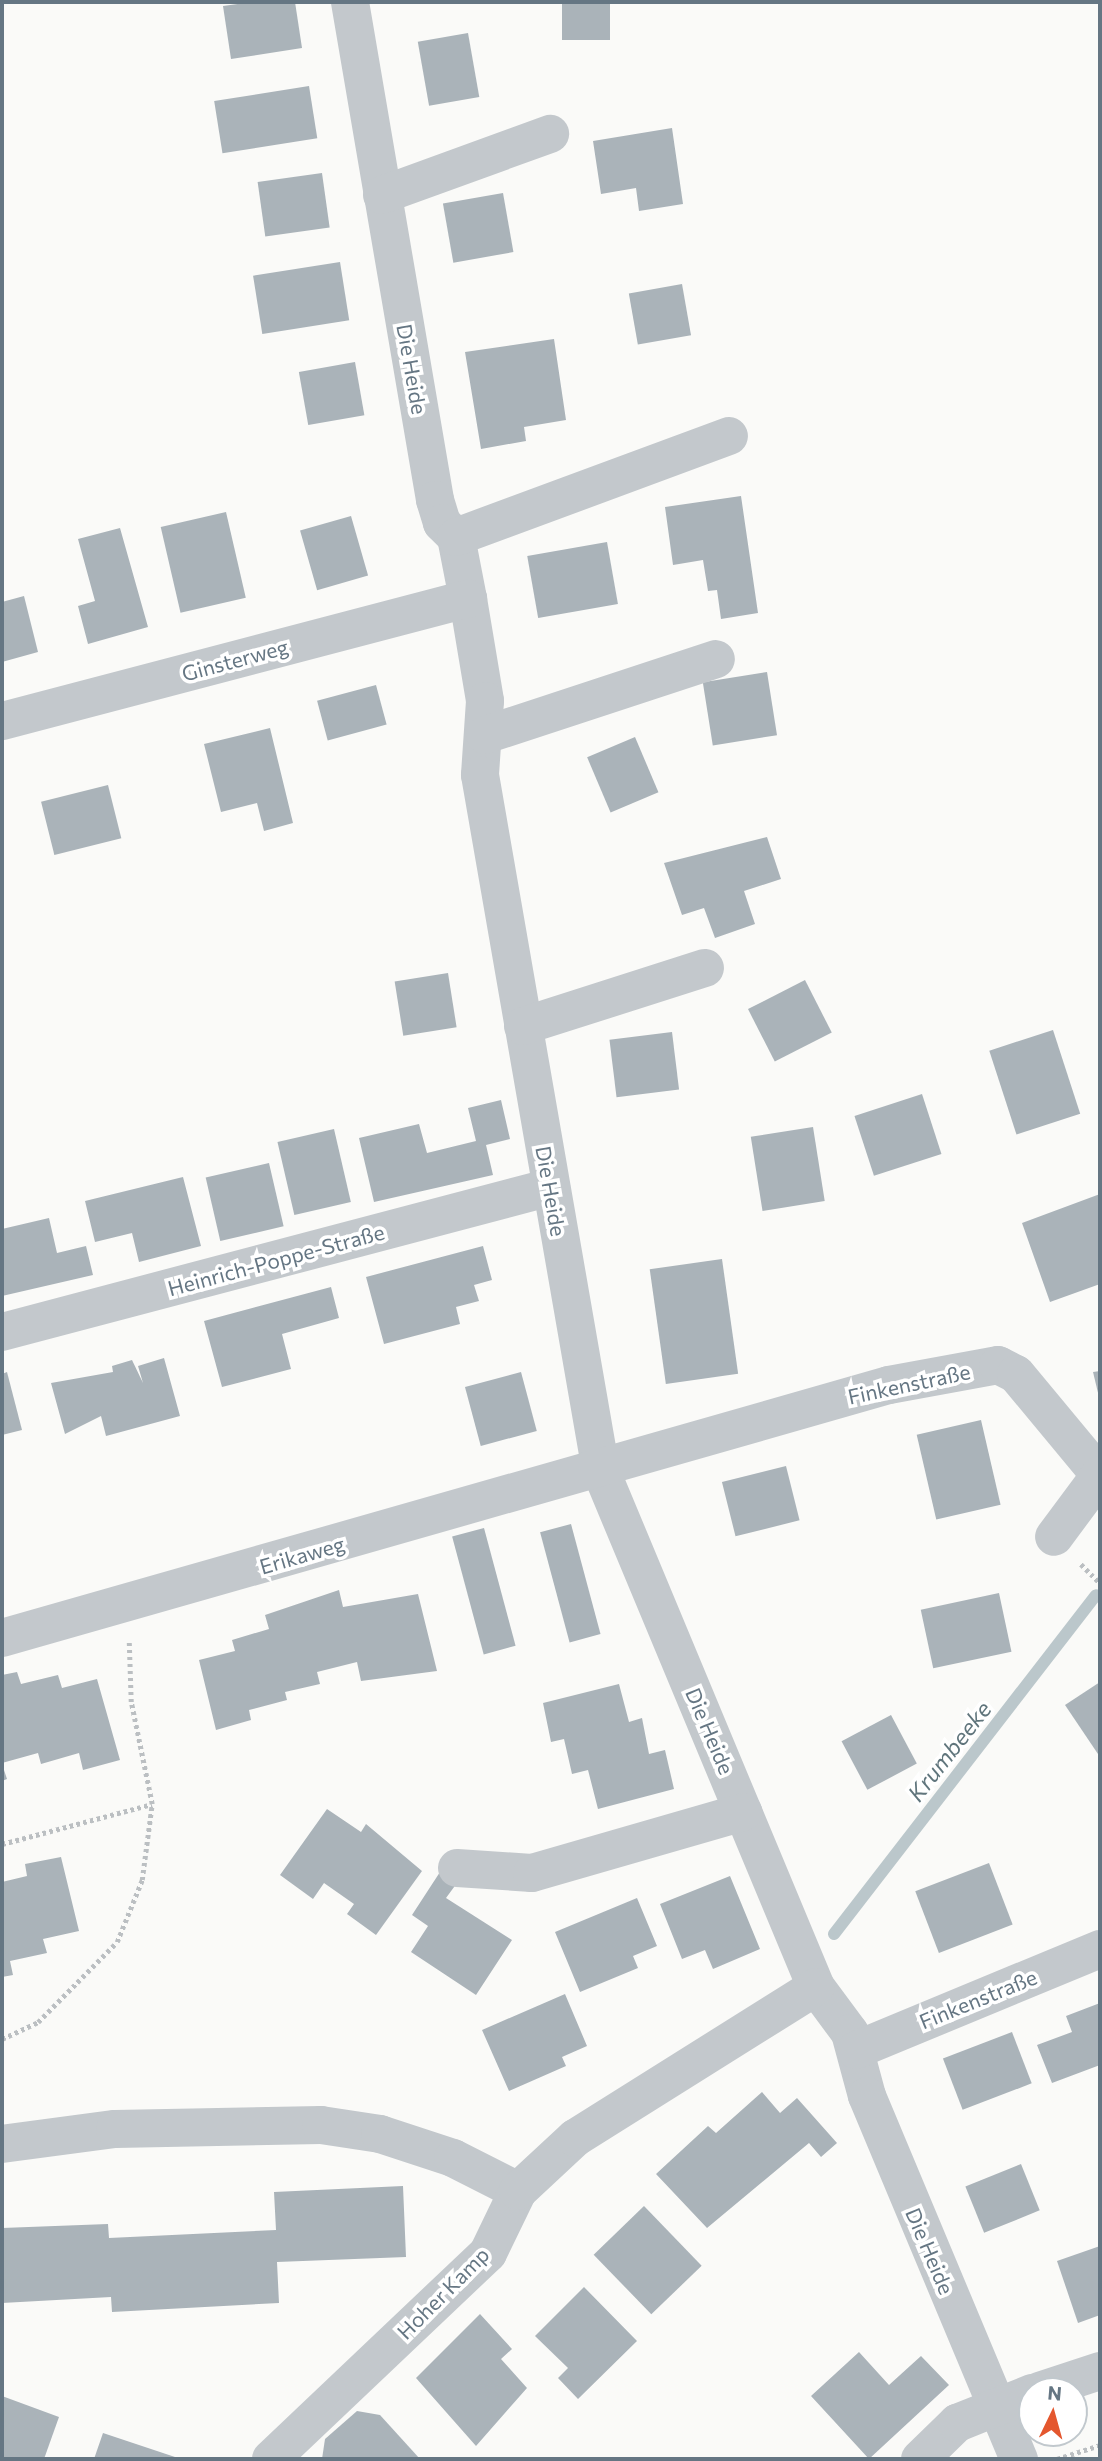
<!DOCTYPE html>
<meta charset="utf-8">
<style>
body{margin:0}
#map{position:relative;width:1102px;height:2461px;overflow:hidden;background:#fafaf8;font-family:Commissioner,sans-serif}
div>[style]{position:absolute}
.stream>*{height:12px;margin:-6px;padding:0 6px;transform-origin:6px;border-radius:6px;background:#bbc7cb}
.building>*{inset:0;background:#aab3b9;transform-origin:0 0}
.path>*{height:4.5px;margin-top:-2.25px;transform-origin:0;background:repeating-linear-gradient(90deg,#bbbfc2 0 3.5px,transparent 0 7px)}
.minor>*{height:38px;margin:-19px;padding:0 19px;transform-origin:19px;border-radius:19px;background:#c3c8cc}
span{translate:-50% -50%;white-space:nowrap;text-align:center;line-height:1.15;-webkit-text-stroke:7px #fff;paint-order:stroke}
.street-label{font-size:21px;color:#657683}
.water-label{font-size:23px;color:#60757c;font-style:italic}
.frame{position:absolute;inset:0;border:4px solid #657683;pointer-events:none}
.north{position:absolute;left:1018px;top:2377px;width:70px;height:70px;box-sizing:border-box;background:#fff;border:2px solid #c1c8cd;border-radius:50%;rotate:5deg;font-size:19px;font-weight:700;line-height:28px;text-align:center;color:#657683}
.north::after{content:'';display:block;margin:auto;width:24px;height:32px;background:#e4572e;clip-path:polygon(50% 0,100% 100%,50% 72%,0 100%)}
</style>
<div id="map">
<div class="stream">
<i style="left:834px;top:1934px;width:428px;rotate:-52.3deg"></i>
</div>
<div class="building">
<i style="clip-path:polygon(252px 2px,295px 2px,302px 48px,231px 59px,223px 6px)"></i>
<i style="left:562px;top:2px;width:48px;height:38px"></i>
<i style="left:468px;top:33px;width:65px;height:51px;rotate:80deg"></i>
<i style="left:309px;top:86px;width:53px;height:96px;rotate:81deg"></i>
<i style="clip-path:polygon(672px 128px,683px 204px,639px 211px,636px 188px,601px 194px,593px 141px)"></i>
<i style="left:322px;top:173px;width:55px;height:65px;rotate:82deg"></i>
<i style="left:503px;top:193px;width:60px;height:61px;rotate:80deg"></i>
<i style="left:340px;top:262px;width:59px;height:88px;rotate:81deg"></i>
<i style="left:682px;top:284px;width:52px;height:54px;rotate:80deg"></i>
<i style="clip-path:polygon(554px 339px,566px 420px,524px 427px,526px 441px,481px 449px,465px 352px)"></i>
<i style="left:355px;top:362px;width:54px;height:57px;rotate:80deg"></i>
<i style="clip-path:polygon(741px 496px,758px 613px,721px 619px,717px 590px,708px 591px,703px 560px,673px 565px,665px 507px)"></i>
<i style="left:226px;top:512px;width:88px;height:67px;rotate:77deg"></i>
<i style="left:351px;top:516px;width:62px;height:53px;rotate:74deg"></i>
<i style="clip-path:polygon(120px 528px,148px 627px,88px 644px,78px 606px,95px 601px,78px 539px)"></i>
<i style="left:607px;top:542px;width:63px;height:81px;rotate:80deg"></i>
<i style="clip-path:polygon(24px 596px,38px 652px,2px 662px,2px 602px)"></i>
<i style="left:767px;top:672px;width:64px;height:65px;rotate:81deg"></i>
<i style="left:376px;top:685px;width:41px;height:61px;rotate:75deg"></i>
<i style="clip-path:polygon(270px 728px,293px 823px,264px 831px,257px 803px,221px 812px,204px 744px)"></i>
<i style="left:635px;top:737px;width:60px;height:52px;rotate:67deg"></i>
<i style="left:108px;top:785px;width:55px;height:69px;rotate:76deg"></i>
<i style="clip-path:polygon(767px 837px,781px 879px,744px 891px,755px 924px,715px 938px,704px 908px,682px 915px,664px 863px)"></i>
<i style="left:448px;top:973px;width:55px;height:54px;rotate:81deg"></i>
<i style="left:805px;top:980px;width:59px;height:64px;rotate:63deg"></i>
<i style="left:1053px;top:1030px;width:88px;height:67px;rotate:72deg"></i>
<i style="left:672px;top:1032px;width:58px;height:63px;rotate:83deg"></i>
<i style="left:922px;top:1094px;width:63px;height:71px;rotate:72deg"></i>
<i style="clip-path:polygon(501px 1100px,510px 1139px,486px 1145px,493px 1175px,374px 1202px,359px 1138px,419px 1124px,427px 1153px,476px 1141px,468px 1108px)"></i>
<i style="left:813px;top:1127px;width:75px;height:63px;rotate:81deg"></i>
<i style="left:334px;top:1129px;width:75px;height:58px;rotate:77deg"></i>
<i style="left:269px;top:1163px;width:65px;height:65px;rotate:77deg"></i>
<i style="clip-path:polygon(183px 1177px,201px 1246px,139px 1262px,132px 1233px,95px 1242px,85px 1201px)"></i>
<i style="clip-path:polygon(1100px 1194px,1100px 1284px,1050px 1302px,1022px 1223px)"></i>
<i style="clip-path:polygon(49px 1218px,57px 1253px,86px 1246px,93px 1275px,2px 1296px,2px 1229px)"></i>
<i style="clip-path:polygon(483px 1246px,492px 1280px,474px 1285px,479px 1301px,456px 1307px,460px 1324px,384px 1344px,366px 1277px)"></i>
<i style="left:722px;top:1259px;width:116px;height:73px;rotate:82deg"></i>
<i style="clip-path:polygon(331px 1287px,339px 1318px,282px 1334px,291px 1369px,222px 1387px,204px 1321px)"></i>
<i style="clip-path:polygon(164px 1358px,180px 1416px,106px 1436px,101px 1416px,65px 1434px,51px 1383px,113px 1372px,112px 1366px,132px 1360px,143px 1383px,138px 1366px)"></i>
<i style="clip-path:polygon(1100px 1371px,1100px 1397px,1099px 1397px,1093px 1372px)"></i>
<i style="clip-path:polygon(7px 1372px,22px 1430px,2px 1435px,2px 1374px)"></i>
<i style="left:521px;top:1372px;width:61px;height:58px;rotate:75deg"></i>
<i style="left:981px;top:1420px;width:87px;height:66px;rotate:77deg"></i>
<i style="left:786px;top:1466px;width:56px;height:66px;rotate:76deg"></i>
<i style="left:571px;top:1524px;width:114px;height:32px;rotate:75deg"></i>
<i style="left:484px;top:1528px;width:122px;height:33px;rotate:75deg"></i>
<i style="clip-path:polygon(339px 1590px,343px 1607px,418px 1594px,437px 1671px,361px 1681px,357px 1662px,317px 1672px,320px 1684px,285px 1692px,287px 1700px,249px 1710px,251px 1720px,216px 1730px,199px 1660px,235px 1651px,232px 1640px,269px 1629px,265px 1615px)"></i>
<i style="left:999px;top:1593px;width:60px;height:80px;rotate:78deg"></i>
<i style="clip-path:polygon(17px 1672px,21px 1684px,58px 1675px,62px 1688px,97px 1679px,120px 1760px,83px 1770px,79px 1753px,41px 1764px,38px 1753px,2px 1763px,2px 1675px)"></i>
<i style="clip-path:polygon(1100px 1682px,1100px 1757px,1065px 1705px)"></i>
<i style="clip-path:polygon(619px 1684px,629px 1722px,642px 1718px,649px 1754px,665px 1750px,674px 1789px,598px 1809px,588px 1770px,572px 1774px,564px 1739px,551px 1742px,543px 1703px)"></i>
<i style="left:891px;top:1715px;width:55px;height:56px;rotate:62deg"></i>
<i style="clip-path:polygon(2px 1764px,7px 1779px,2px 1781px)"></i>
<i style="clip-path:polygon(327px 1809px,361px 1832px,366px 1824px,422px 1871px,376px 1935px,347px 1914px,354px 1904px,324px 1883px,313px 1899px,280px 1875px)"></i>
<i style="clip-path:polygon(61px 1857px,79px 1931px,43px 1939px,47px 1953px,10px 1961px,13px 1975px,2px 1977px,2px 1882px,27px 1876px,25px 1864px)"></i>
<i style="left:989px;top:1863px;width:66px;height:79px;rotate:69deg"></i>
<i style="clip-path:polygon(440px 1872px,457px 1883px,446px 1898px,512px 1940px,476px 1995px,411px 1952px,428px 1926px,412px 1915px)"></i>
<i style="clip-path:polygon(730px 1876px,760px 1949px,713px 1969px,705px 1950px,682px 1959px,660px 1904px)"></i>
<i style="clip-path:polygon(637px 1898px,657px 1946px,633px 1956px,638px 1968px,580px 1992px,555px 1932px)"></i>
<i style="clip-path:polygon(565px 1994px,587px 2046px,562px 2057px,566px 2066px,509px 2091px,482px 2030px)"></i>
<i style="clip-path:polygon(1100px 2003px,1100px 2065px,1052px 2083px,1037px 2045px,1072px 2032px,1066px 2016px)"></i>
<i style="left:1012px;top:2032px;width:55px;height:74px;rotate:69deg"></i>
<i style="clip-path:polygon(762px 2092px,780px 2113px,797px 2098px,837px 2143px,821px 2157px,809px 2143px,707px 2228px,656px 2174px,708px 2126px,716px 2133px)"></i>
<i style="left:1021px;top:2164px;width:50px;height:60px;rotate:68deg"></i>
<i style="clip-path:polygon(403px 2186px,406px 2257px,277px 2262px,279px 2303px,112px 2312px,111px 2297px,2px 2303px,2px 2228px,108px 2224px,109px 2238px,276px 2230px,274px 2192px)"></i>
<i style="left:644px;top:2206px;width:83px;height:70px;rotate:46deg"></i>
<i style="clip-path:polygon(1100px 2246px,1100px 2315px,1078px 2323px,1057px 2261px)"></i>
<i style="clip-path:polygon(584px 2287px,637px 2341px,578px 2399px,558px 2378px,568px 2368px,535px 2336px)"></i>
<i style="clip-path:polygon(480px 2314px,512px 2349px,501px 2359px,527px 2388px,476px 2446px,416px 2378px)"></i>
<i style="clip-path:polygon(859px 2352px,889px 2385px,921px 2356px,949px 2385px,869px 2459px,811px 2396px)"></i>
<i style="clip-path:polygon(2px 2396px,59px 2417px,44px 2459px,2px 2459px)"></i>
<i style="clip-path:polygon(357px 2411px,380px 2415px,420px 2459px,322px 2459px,325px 2439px)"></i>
<i style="clip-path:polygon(103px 2433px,181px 2459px,94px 2459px)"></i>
</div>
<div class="path">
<i style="left:1081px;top:1564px;width:27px;rotate:45deg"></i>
<i style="left:2px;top:1844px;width:155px;rotate:-14.9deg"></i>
<i style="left:152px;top:1804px;width:104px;rotate:-101.6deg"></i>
<i style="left:131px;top:1702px;width:61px;rotate:-91.9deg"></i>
<i style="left:2px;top:2039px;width:40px;rotate:-25deg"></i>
<i style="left:38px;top:2022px;width:112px;rotate:-45.4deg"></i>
<i style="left:117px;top:1942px;width:67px;rotate:-68deg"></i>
<i style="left:142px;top:1880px;width:77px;rotate:-82.5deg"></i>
<i style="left:1057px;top:2459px;width:45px;rotate:-18deg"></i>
</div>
<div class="minor">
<i style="left:350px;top:2px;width:505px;rotate:80.31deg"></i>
<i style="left:435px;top:500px;width:24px;rotate:73deg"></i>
<i style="left:442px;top:523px;width:20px;rotate:45deg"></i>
<i style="left:456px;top:537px;width:63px;rotate:79deg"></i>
<i style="left:468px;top:599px;width:103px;rotate:80.5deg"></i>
<i style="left:485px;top:701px;width:74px;rotate:93.9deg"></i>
<i style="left:480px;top:775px;width:706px;rotate:80.14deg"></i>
<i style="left:601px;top:1471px;width:559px;rotate:67.38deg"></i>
<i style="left:816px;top:1987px;width:57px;rotate:53.5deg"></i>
<i style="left:850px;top:2033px;width:65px;rotate:74.9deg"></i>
<i style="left:867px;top:2096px;width:394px;rotate:67.3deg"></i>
<i style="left:382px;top:195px;width:179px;rotate:-20deg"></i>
<i style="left:456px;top:537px;width:291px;rotate:-20.3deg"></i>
<i style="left:2px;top:721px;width:482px;rotate:-14.7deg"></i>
<i style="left:485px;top:735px;width:243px;rotate:-18.2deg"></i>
<i style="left:523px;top:1026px;width:191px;rotate:-17.7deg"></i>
<i style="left:2px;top:1332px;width:568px;rotate:-14.79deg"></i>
<i style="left:2px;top:1638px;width:922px;rotate:-15.92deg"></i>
<i style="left:889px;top:1385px;width:111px;rotate:-10.4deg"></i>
<i style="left:998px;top:1365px;width:20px;rotate:27deg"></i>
<i style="left:1016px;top:1374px;width:131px;rotate:50.3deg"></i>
<i style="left:1100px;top:1475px;width:77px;rotate:126.6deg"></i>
<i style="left:457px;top:1868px;width:75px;rotate:3.8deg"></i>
<i style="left:532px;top:1873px;width:220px;rotate:-16.1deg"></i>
<i style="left:856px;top:2050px;width:264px;rotate:-22.5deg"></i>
<i style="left:2px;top:2144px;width:114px;rotate:-7.6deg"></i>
<i style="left:115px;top:2129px;width:206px;rotate:-1.1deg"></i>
<i style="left:321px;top:2125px;width:60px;rotate:8.7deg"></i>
<i style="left:380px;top:2134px;width:77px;rotate:18.2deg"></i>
<i style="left:453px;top:2158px;width:73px;rotate:26.9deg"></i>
<i style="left:1039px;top:2391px;width:64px;rotate:-18.2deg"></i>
<i style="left:271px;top:2459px;width:299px;rotate:-43.5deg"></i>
<i style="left:488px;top:2253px;width:69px;rotate:-64.2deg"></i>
<i style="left:518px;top:2191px;width:78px;rotate:-42.9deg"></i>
<i style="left:575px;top:2138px;width:284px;rotate:-32.1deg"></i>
<i style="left:920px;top:2459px;width:52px;rotate:-44.2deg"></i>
<i style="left:957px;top:2423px;width:81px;rotate:-21.8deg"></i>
</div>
<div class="street-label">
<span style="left:412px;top:369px;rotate:80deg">Die Heide</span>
<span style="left:235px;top:660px;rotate:-15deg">Ginsterweg</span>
<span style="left:551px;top:1191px;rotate:80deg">Die Heide</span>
<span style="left:276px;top:1260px;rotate:-15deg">Heinrich-Poppe-Straße</span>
<span style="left:909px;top:1384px;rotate:-12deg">Finkenstraße</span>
<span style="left:302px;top:1555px;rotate:-16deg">Erikaweg</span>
<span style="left:710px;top:1731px;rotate:67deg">Die Heide</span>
<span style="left:978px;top:1999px;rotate:-22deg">Finkenstraße</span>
<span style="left:930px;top:2251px;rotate:67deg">Die Heide</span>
<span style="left:443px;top:2293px;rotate:-45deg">Hoher Kamp</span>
</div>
<div class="water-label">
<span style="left:949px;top:1751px;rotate:-52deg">Krumbeeke</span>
</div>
<div class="frame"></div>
<div class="north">N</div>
</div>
